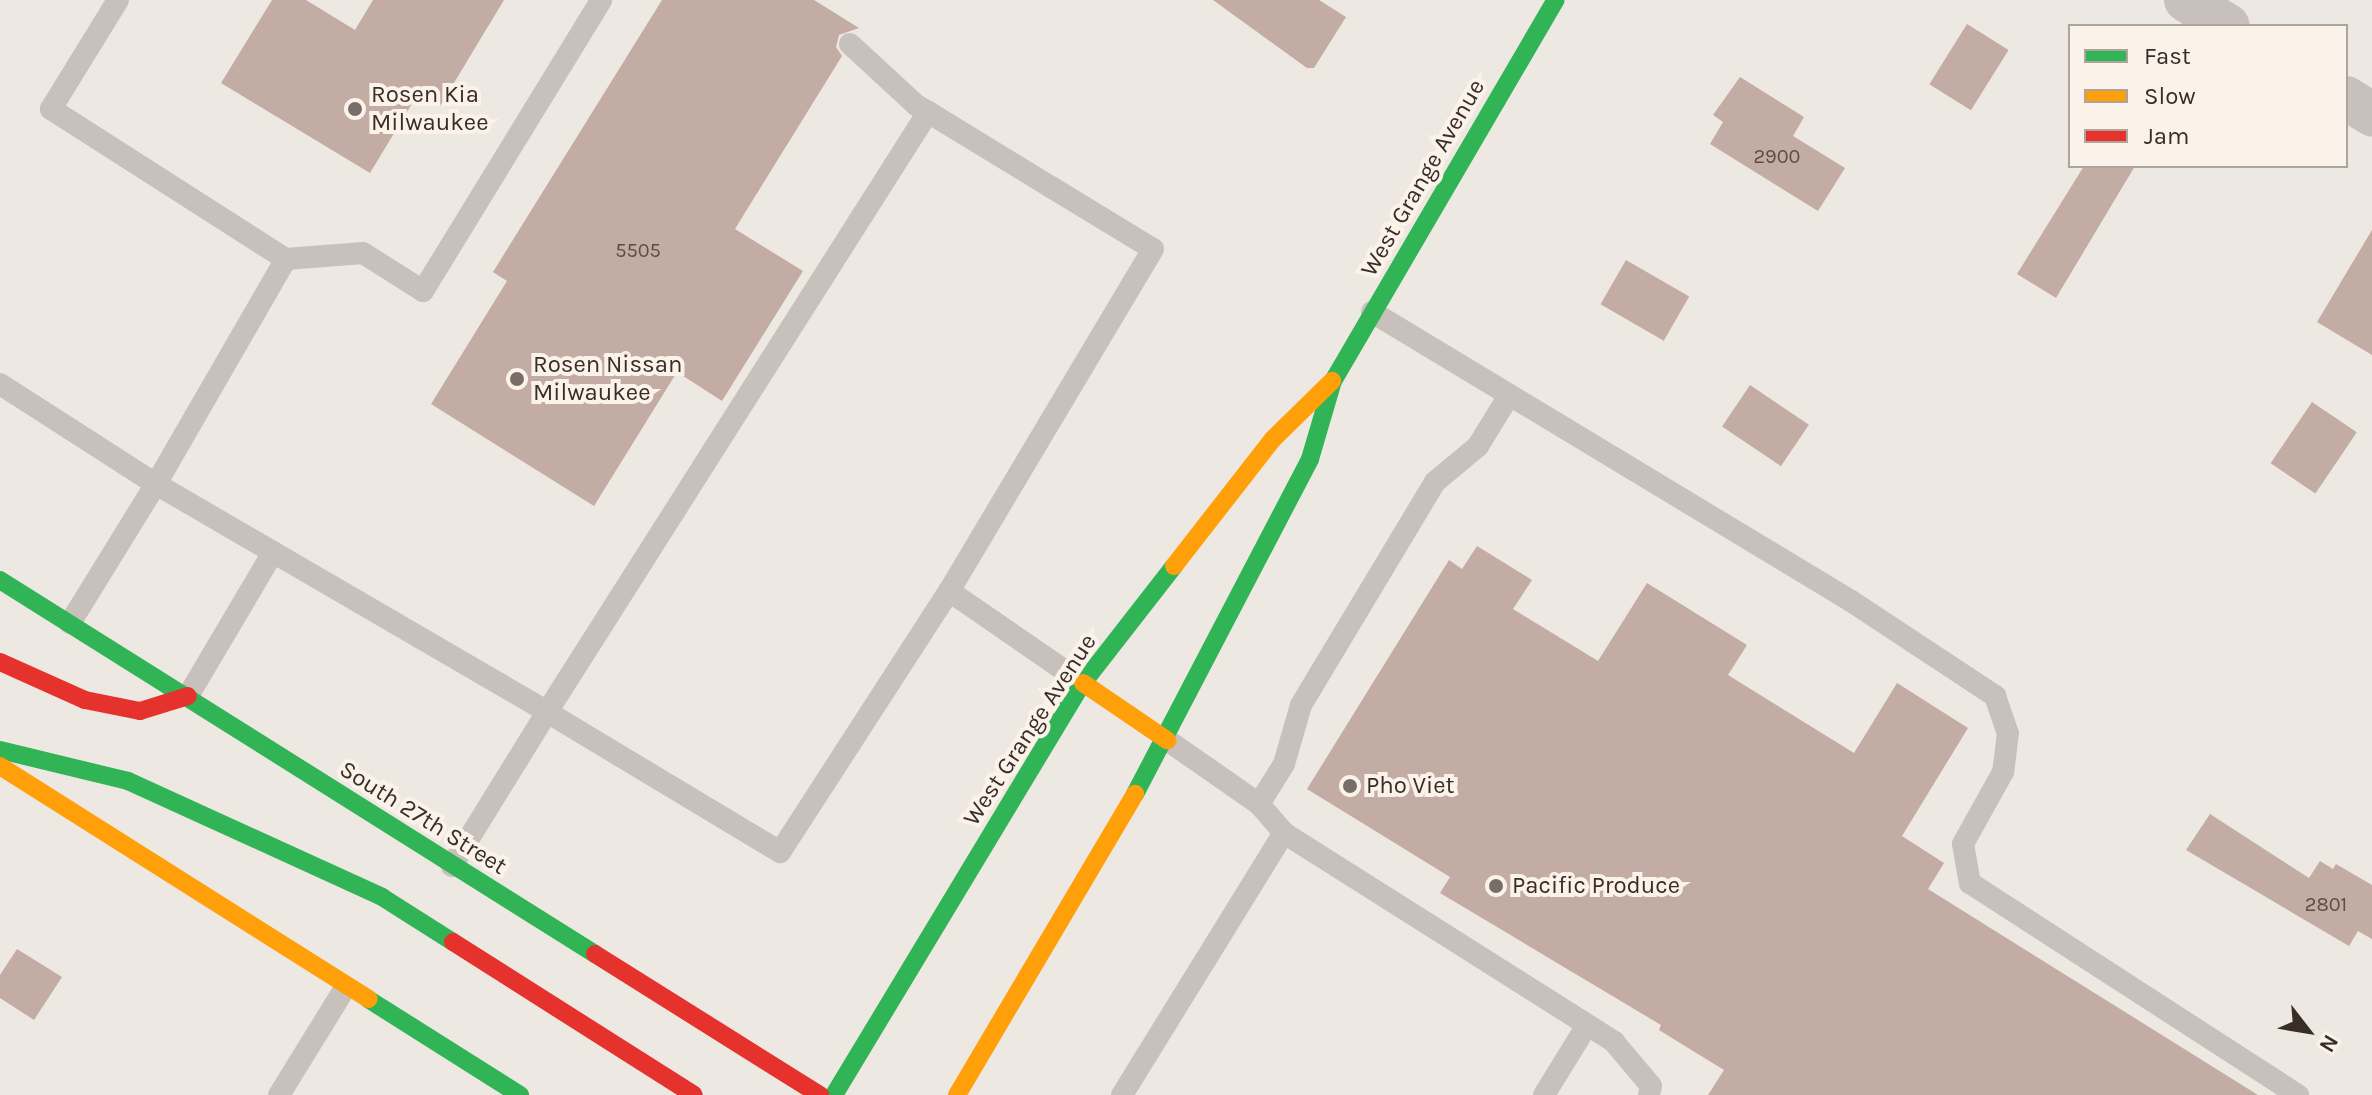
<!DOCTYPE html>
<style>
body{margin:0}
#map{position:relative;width:2372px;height:1095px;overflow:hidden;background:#eee8e2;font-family:Karla,sans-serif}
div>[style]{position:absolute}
.building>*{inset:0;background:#c3aca3;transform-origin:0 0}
.lane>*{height:22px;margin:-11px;padding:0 11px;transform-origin:11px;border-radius:11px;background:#c7c0bb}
.street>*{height:44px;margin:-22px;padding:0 22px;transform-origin:22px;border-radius:22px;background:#c7c0bb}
.fast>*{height:18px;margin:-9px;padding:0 9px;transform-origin:9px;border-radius:9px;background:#30b455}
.slow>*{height:18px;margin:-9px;padding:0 9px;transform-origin:9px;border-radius:9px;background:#ff9f0a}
.jam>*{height:18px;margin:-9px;padding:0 9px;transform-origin:9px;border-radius:9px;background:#e5322d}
.dots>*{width:22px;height:22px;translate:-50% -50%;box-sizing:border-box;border:4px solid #fbf3e9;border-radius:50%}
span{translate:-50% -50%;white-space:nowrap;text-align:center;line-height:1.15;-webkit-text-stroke:8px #fbf3e9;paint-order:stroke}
.number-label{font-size:20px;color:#5c4d47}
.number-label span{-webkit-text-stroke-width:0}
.poi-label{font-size:24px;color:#392d28}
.left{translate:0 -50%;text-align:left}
.street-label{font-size:24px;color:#392d28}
.legend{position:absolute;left:2068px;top:24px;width:280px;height:144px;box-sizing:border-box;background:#fbf3e9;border:2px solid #ada49c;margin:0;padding:10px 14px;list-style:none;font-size:24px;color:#392d28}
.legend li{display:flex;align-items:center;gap:16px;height:40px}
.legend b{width:40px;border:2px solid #ada49c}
.north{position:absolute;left:2268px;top:991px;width:80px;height:80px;-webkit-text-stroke:6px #fbf3e9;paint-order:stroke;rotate:121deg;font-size:22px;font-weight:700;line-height:32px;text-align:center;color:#392d28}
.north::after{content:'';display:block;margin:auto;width:28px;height:36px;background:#392d28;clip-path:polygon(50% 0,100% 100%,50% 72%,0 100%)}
</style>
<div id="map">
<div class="building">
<i style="clip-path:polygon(272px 0,306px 0,355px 30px,373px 0,504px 0,440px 106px,419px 92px,370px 173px,221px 83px)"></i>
<i style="clip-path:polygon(662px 0,814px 0,859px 28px,839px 35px,836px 47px,842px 56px,735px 229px,803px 271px,722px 401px,677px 372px,594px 506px,431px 404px,507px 281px,493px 272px)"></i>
<i style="clip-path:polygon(1213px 0,1319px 0,1346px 17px,1314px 68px,1307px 68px)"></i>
<i style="left:1967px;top:24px;width:49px;height:71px;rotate:32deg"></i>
<i style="clip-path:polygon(1740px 77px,1804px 117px,1793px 136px,1845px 168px,1818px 211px,1710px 144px,1723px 122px,1713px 115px)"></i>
<i style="clip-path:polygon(2084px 166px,2135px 166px,2056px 298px,2017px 274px)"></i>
<i style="clip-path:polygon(2372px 230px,2372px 355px,2317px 322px)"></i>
<i style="left:1626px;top:260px;width:73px;height:51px;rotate:30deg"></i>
<i style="left:1750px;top:385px;width:71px;height:50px;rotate:34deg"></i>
<i style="left:2312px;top:402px;width:54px;height:74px;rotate:34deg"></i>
<i style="clip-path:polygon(1477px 546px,1532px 580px,1513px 609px,1598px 661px,1647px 583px,1747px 645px,1728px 675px,1854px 753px,1897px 683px,1968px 728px,1902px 836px,1944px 863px,1928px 889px,2258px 1095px,1708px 1095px,1724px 1070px,1659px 1030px,1661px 1025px,1440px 893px,1450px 877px,1307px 789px,1449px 560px,1462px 569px)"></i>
<i style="clip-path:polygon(2210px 814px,2309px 878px,2320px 861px,2333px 869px,2336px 864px,2372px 885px,2372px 939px,2358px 931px,2349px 946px,2186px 850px)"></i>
<i style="clip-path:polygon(17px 949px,62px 977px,34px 1020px,0 998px,0 975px)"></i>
</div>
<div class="lane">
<i style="left:118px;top:0;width:128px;rotate:121.6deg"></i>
<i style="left:51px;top:109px;width:279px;rotate:32.6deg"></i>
<i style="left:286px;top:259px;width:77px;rotate:-4.5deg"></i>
<i style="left:363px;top:253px;width:71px;rotate:32.3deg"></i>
<i style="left:423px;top:291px;width:341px;rotate:-58.5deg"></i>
<i style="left:850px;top:44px;width:90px;rotate:42.7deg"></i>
<i style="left:916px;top:105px;width:14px;rotate:30deg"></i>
<i style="left:928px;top:112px;width:144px;rotate:31.4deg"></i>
<i style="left:1051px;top:187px;width:119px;rotate:31.3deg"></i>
<i style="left:1153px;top:249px;width:398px;rotate:120.8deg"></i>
<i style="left:949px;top:591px;width:311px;rotate:122.9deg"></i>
<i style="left:780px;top:852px;width:272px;rotate:-149deg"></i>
<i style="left:547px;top:712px;width:711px;rotate:-57.58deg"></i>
<i style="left:1372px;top:312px;width:559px;rotate:31.1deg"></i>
<i style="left:1851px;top:601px;width:173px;rotate:33.4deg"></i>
<i style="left:1995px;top:696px;width:39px;rotate:71deg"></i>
<i style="left:2008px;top:733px;width:39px;rotate:97deg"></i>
<i style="left:2003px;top:772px;width:82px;rotate:119.1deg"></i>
<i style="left:1963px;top:844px;width:40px;rotate:80deg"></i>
<i style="left:1970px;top:883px;width:391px;rotate:32.9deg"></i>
<i style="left:0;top:384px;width:185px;rotate:32.7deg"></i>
<i style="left:156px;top:484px;width:260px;rotate:-60deg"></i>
<i style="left:949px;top:591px;width:163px;rotate:34.5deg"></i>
<i style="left:70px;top:623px;width:163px;rotate:-58.3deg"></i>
<i style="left:156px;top:484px;width:453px;rotate:30.2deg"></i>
<i style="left:547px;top:712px;width:181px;rotate:121.7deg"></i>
<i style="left:188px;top:696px;width:167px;rotate:-59.4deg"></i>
<i style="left:1167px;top:740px;width:112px;rotate:34.8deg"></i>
<i style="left:1259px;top:804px;width:38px;rotate:49deg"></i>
<i style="left:1284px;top:833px;width:391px;rotate:32.3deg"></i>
<i style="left:1614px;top:1042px;width:57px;rotate:49.9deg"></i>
<i style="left:1651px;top:1086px;width:9px;rotate:103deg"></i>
<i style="left:1259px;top:804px;width:47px;rotate:-58deg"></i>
<i style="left:1284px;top:764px;width:61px;rotate:-73.9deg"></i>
<i style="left:1301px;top:705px;width:260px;rotate:-59deg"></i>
<i style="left:1435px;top:482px;width:56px;rotate:-39.9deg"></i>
<i style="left:1478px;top:446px;width:57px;rotate:-58.5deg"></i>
<i style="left:279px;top:1095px;width:126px;rotate:-58.3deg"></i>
<i style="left:1122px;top:1095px;width:308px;rotate:-58.3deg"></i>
<i style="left:1544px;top:1095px;width:82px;rotate:-58.4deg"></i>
</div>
<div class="street">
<i style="left:2186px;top:0;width:49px;rotate:31.8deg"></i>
<i style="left:2346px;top:98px;width:31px;rotate:32deg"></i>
</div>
<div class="fast">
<i style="left:0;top:580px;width:703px;rotate:32.15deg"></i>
<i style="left:0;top:750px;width:132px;rotate:13.6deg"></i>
<i style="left:128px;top:781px;width:279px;rotate:24.5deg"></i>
<i style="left:382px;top:897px;width:84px;rotate:32.4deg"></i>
<i style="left:1135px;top:794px;width:378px;rotate:-62.4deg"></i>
<i style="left:1310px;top:459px;width:81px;rotate:-73.6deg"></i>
<i style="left:1333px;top:381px;width:441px;rotate:-59.7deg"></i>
<i style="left:368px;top:999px;width:180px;rotate:32.3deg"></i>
<i style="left:834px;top:1095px;width:481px;rotate:-58.9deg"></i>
<i style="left:1083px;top:683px;width:148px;rotate:-52.1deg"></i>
</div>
<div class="slow">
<i style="left:1174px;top:566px;width:161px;rotate:-52.1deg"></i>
<i style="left:1273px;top:439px;width:83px;rotate:-44.5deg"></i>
<i style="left:1083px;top:683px;width:102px;rotate:34.2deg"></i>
<i style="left:0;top:766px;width:436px;rotate:32.3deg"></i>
<i style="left:957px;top:1095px;width:350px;rotate:-59.4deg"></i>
</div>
<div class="jam">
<i style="left:0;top:662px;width:93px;rotate:24.1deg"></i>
<i style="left:85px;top:700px;width:56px;rotate:11.3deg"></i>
<i style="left:140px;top:711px;width:50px;rotate:-17.4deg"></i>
<i style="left:453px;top:942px;width:285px;rotate:32.4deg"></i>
<i style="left:595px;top:954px;width:266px;rotate:32.1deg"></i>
</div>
<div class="dots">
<i style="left:355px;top:109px;background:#786e69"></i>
<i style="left:517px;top:379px;background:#786e69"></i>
<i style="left:1350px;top:786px;background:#786e69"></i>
<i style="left:1496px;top:886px;background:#786e69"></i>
</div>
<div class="number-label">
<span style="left:1777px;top:156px">2900</span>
<span style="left:638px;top:250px">5505</span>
<span style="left:2326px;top:904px">2801</span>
</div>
<div class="poi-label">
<span class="left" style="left:371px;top:109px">Rosen Kia<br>Milwaukee</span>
<span class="left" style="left:533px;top:379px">Rosen Nissan<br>Milwaukee</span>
<span class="left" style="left:1366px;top:786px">Pho Viet</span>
<span class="left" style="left:1512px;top:886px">Pacific Produce</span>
</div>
<div class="street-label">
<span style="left:1423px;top:178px;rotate:-60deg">West Grange Avenue</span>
<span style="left:1030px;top:730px;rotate:-57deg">West Grange Avenue</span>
<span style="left:423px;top:818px;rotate:32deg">South 27th Street</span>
</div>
<ul class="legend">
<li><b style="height:10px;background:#30b455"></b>Fast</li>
<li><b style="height:10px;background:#ff9f0a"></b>Slow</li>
<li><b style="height:10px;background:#e5322d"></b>Jam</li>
</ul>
<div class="north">N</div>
</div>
